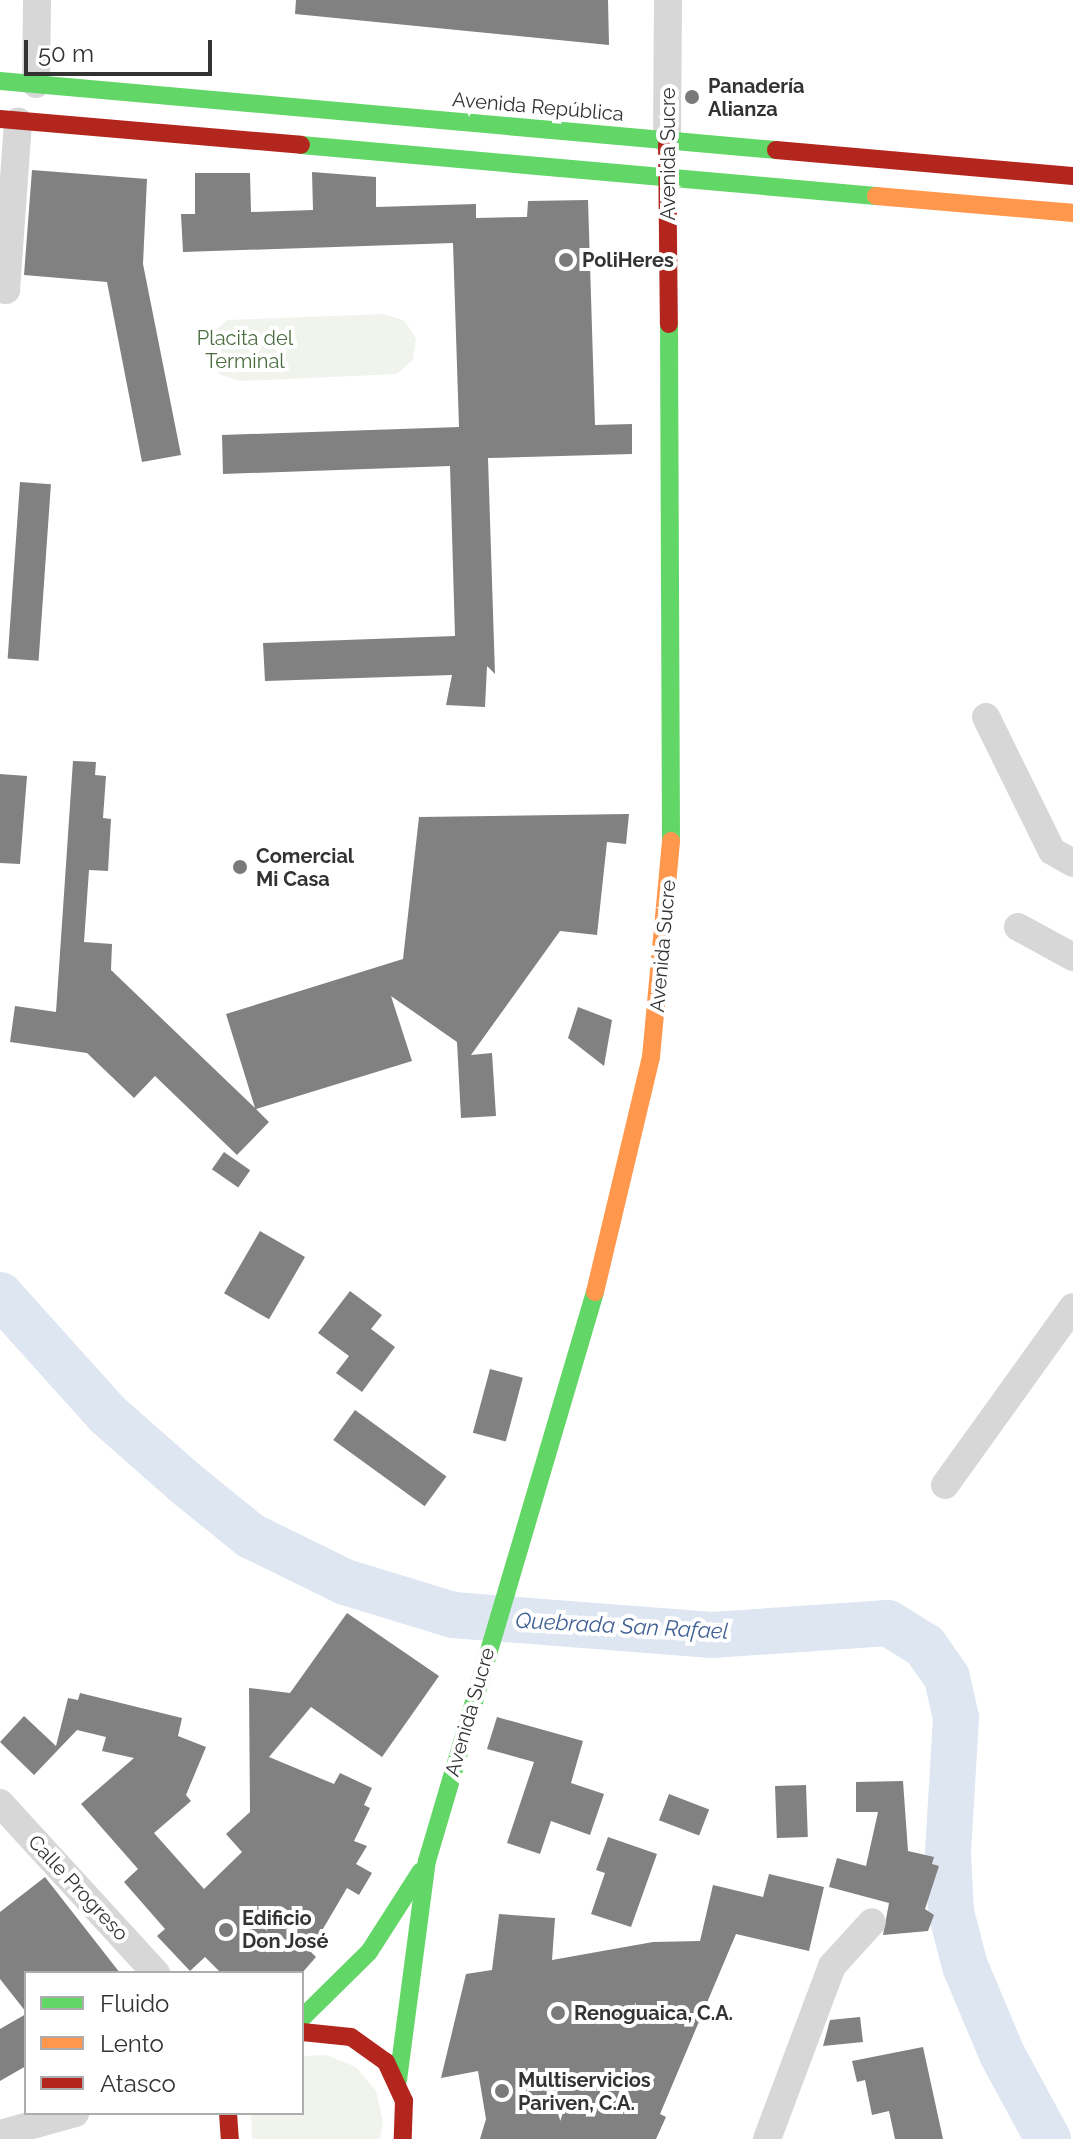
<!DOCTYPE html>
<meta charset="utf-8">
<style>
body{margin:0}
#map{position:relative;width:1073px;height:2139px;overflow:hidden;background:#fff;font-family:Raleway,sans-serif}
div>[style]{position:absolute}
.green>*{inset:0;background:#f0f4ed}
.river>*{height:46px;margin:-23px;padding:0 23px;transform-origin:23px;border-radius:23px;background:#dee6f2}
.building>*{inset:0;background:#818181;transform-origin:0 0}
.street>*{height:28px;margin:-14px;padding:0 14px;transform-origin:14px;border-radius:14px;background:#d7d7d7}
.fast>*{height:18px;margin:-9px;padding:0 9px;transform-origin:9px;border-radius:9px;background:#63d668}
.slow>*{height:18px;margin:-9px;padding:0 9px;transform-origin:9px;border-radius:9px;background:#ff974d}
.jam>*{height:18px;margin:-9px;padding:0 9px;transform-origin:9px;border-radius:9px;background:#b3261e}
.dots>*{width:22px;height:22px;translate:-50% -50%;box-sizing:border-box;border:4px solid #fff;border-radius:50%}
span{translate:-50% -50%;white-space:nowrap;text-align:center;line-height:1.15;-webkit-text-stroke:8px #fff;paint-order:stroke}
.poi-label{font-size:20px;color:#333;font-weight:700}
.left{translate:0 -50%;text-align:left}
.street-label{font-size:20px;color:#333}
.park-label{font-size:20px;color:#4b6e40}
.water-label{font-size:22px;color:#426194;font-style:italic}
.legend{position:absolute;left:24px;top:1971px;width:280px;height:144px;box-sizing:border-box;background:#fff;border:2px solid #adadad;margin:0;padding:10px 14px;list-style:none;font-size:24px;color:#333}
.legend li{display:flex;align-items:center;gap:16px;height:40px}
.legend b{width:40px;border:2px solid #adadad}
.scale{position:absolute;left:24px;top:40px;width:188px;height:36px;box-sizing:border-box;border:4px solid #333;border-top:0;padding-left:10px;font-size:24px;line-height:28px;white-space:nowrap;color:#333;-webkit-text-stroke:6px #fff;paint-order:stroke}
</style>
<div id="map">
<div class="green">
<i style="clip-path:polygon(384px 314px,405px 321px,416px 339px,413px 360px,397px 374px,240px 381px,219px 374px,208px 356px,211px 335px,227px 320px)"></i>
<i style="clip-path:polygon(326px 2055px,356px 2067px,376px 2091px,383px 2122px,380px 2139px,252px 2139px,251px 2113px,302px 2113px,302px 2056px)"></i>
</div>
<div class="river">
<i style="left:0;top:1295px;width:160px;rotate:48deg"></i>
<i style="left:107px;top:1414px;width:103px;rotate:41.4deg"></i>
<i style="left:184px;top:1482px;width:86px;rotate:38.9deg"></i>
<i style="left:251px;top:1536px;width:105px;rotate:26.1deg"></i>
<i style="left:345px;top:1582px;width:113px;rotate:17deg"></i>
<i style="left:453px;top:1615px;width:260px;rotate:4.4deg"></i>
<i style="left:712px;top:1635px;width:176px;rotate:-3.9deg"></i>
<i style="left:888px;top:1623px;width:44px;rotate:31.9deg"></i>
<i style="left:925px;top:1646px;width:39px;rotate:55deg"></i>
<i style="left:947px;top:1678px;width:41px;rotate:77.3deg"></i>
<i style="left:956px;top:1718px;width:136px;rotate:93.4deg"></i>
<i style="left:948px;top:1854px;width:58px;rotate:87deg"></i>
<i style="left:951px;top:1912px;width:56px;rotate:75.5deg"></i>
<i style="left:965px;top:1966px;width:95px;rotate:67.2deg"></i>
<i style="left:1002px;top:2054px;width:97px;rotate:61.6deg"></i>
</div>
<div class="building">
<i style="clip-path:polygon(296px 0,608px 0,609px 45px,295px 14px)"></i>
<i style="clip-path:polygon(32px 170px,147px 179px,143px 264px,181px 455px,142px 462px,107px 282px,24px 275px)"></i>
<i style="clip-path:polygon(312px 172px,376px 177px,376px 207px,476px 204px,476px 218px,527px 217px,528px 201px,588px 200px,595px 425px,632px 424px,632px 454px,488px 458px,495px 674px,487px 666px,485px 707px,446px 705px,452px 675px,265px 681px,263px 643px,455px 636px,450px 466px,223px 474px,222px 435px,459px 427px,453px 243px,183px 252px,181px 214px,195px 214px,195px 173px,250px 173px,251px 212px,313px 210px)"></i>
<i style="left:20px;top:482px;width:31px;height:177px;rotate:4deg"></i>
<i style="clip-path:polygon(73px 761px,96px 762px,95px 775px,106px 776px,103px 818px,111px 819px,108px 871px,89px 870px,84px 942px,112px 944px,111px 970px,255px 1108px,226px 1014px,403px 959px,419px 817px,629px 814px,626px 844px,607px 842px,597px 935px,560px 931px,471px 1055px,492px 1053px,496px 1116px,461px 1118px,457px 1042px,391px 996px,412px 1061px,256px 1109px,269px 1122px,237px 1155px,155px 1076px,134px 1098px,87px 1053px,10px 1042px,15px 1006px,56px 1012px)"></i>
<i style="clip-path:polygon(0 774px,27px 776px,20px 864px,0 863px)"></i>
<i style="clip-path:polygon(578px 1007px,612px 1020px,604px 1066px,568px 1038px)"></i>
<i style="left:224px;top:1152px;width:32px;height:21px;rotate:35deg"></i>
<i style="left:260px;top:1231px;width:52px;height:72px;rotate:30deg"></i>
<i style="clip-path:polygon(350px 1291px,382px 1315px,371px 1329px,395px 1347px,362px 1392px,336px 1373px,349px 1356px,318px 1333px)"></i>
<i style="left:490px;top:1369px;width:34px;height:66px;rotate:15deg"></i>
<i style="left:355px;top:1410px;width:113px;height:37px;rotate:36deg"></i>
<i style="clip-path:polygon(347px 1613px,439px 1676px,382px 1757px,311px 1707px,269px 1757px,334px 1784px,340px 1773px,372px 1788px,364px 1805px,370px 1808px,354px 1841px,367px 1846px,356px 1864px,372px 1873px,359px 1895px,347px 1888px,310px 1951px,316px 1957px,302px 1973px,221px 1973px,205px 1957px,190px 1971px,157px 1936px,165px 1929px,124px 1882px,138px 1869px,81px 1804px,134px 1758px,102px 1751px,106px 1737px,77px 1730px,34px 1775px,0 1742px,24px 1716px,56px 1746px,68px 1698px,78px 1700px,80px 1693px,182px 1718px,178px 1736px,206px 1747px,186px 1795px,191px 1801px,154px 1833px,204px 1889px,242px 1852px,226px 1834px,250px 1812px,249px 1688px,290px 1693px)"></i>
<i style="clip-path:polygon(497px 1717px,583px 1741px,571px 1783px,604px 1794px,590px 1835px,551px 1821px,540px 1854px,507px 1843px,534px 1762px,487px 1749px)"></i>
<i style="clip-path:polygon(903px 1781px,908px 1851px,934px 1857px,932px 1864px,939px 1866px,925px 1909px,934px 1915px,928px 1931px,883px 1935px,889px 1903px,829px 1887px,837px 1858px,866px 1866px,878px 1812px,856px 1812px,856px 1782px)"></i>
<i style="left:806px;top:1785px;width:52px;height:31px;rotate:88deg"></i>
<i style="left:669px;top:1794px;width:43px;height:28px;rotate:21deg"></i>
<i style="clip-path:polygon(608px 1837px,657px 1854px,631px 1927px,591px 1914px,605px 1873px,596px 1870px)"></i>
<i style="clip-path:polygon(769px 1874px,824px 1887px,809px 1951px,736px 1934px,660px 2114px,666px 2117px,656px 2139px,480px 2139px,486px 2119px,478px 2071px,441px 2078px,466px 1974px,492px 1970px,499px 1914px,555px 1918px,552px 1960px,653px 1942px,700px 1941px,713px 1885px,763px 1897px)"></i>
<i style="clip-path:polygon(45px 1877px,120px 1973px,26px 1973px,26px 2012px,0 1979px,0 1912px)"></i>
<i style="clip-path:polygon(26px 2014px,26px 2066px,0 2081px,0 2029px)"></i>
<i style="clip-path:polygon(860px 2017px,863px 2042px,823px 2046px,830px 2020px)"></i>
<i style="clip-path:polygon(923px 2047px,943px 2139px,895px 2139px,889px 2111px,872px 2115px,865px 2080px,857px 2082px,852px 2061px)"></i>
</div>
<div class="street">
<i style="left:36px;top:84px;width:84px;rotate:-89.3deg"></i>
<i style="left:667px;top:140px;width:140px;rotate:-89.6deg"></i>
<i style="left:0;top:289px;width:6px;rotate:9deg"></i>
<i style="left:6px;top:290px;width:169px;rotate:-85.9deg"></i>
<i style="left:986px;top:717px;width:149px;rotate:63.8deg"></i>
<i style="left:1052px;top:851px;width:24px;rotate:30deg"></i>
<i style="left:1018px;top:927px;width:63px;rotate:28.6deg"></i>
<i style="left:945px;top:1485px;width:219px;rotate:-54.3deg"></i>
<i style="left:0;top:1803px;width:231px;rotate:47.5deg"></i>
<i style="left:0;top:2134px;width:78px;rotate:-15.6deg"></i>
<i style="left:767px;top:2139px;width:185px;rotate:-69.4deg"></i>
<i style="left:832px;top:1966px;width:59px;rotate:-47.7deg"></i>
</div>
<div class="fast">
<i style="left:0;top:81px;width:779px;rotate:5.08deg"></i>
<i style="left:301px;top:145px;width:577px;rotate:5.07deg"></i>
<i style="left:669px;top:324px;width:517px;rotate:89.78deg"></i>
<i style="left:302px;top:2018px;width:94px;rotate:-44.6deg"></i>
<i style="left:369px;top:1952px;width:96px;rotate:-57.3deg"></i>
<i style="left:398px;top:2080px;width:221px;rotate:-82.5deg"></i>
<i style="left:427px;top:1861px;width:593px;rotate:-73.55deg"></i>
</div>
<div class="slow">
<i style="left:876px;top:196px;width:198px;rotate:4.9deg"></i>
<i style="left:595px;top:1292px;width:242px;rotate:-76.6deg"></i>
<i style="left:651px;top:1057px;width:217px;rotate:-84.7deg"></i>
</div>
<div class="jam">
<i style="left:0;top:119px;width:302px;rotate:4.9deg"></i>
<i style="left:667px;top:144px;width:180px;rotate:89.4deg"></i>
<i style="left:776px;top:150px;width:298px;rotate:5deg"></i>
<i style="left:302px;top:2032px;width:49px;rotate:5.8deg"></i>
<i style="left:351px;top:2037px;width:43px;rotate:35.5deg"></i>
<i style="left:386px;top:2062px;width:43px;rotate:65.2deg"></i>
<i style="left:404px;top:2101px;width:38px;rotate:92deg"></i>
<i style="left:228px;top:2113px;width:26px;rotate:86deg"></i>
</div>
<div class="dots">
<i style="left:692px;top:97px;background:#7a7a7a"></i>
<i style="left:566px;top:260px;background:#7a7a7a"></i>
<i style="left:240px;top:867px;background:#7a7a7a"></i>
<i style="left:226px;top:1930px;background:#7a7a7a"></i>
<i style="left:558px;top:2013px;background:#7a7a7a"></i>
<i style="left:502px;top:2091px;background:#7a7a7a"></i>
</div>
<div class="poi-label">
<span class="left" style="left:708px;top:98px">Panadería<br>Alianza</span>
<span class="left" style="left:582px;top:260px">PoliHeres</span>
<span class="left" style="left:256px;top:868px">Comercial<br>Mi Casa</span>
<span class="left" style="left:242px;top:1930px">Edificio<br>Don José</span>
<span class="left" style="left:574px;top:2013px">Renoguaica, C.A.</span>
<span class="left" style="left:518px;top:2092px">Multiservicios<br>Pariven, C.A.</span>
</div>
<div class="street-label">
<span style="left:538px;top:107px;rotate:5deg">Avenida República</span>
<span style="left:668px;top:154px;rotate:-90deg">Avenida Sucre</span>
<span style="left:663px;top:946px;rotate:-85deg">Avenida Sucre</span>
<span style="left:470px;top:1712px;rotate:-74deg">Avenida Sucre</span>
<span style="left:78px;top:1888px;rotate:47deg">Calle Progreso</span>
</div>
<div class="park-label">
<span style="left:245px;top:350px">Placita del<br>Terminal</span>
</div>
<div class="water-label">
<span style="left:622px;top:1626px;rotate:3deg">Quebrada San Rafael</span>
</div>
<ul class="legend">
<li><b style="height:10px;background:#63d668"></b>Fluido</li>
<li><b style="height:10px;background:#ff974d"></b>Lento</li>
<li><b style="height:10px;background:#b3261e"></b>Atasco</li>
</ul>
<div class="scale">50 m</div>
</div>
